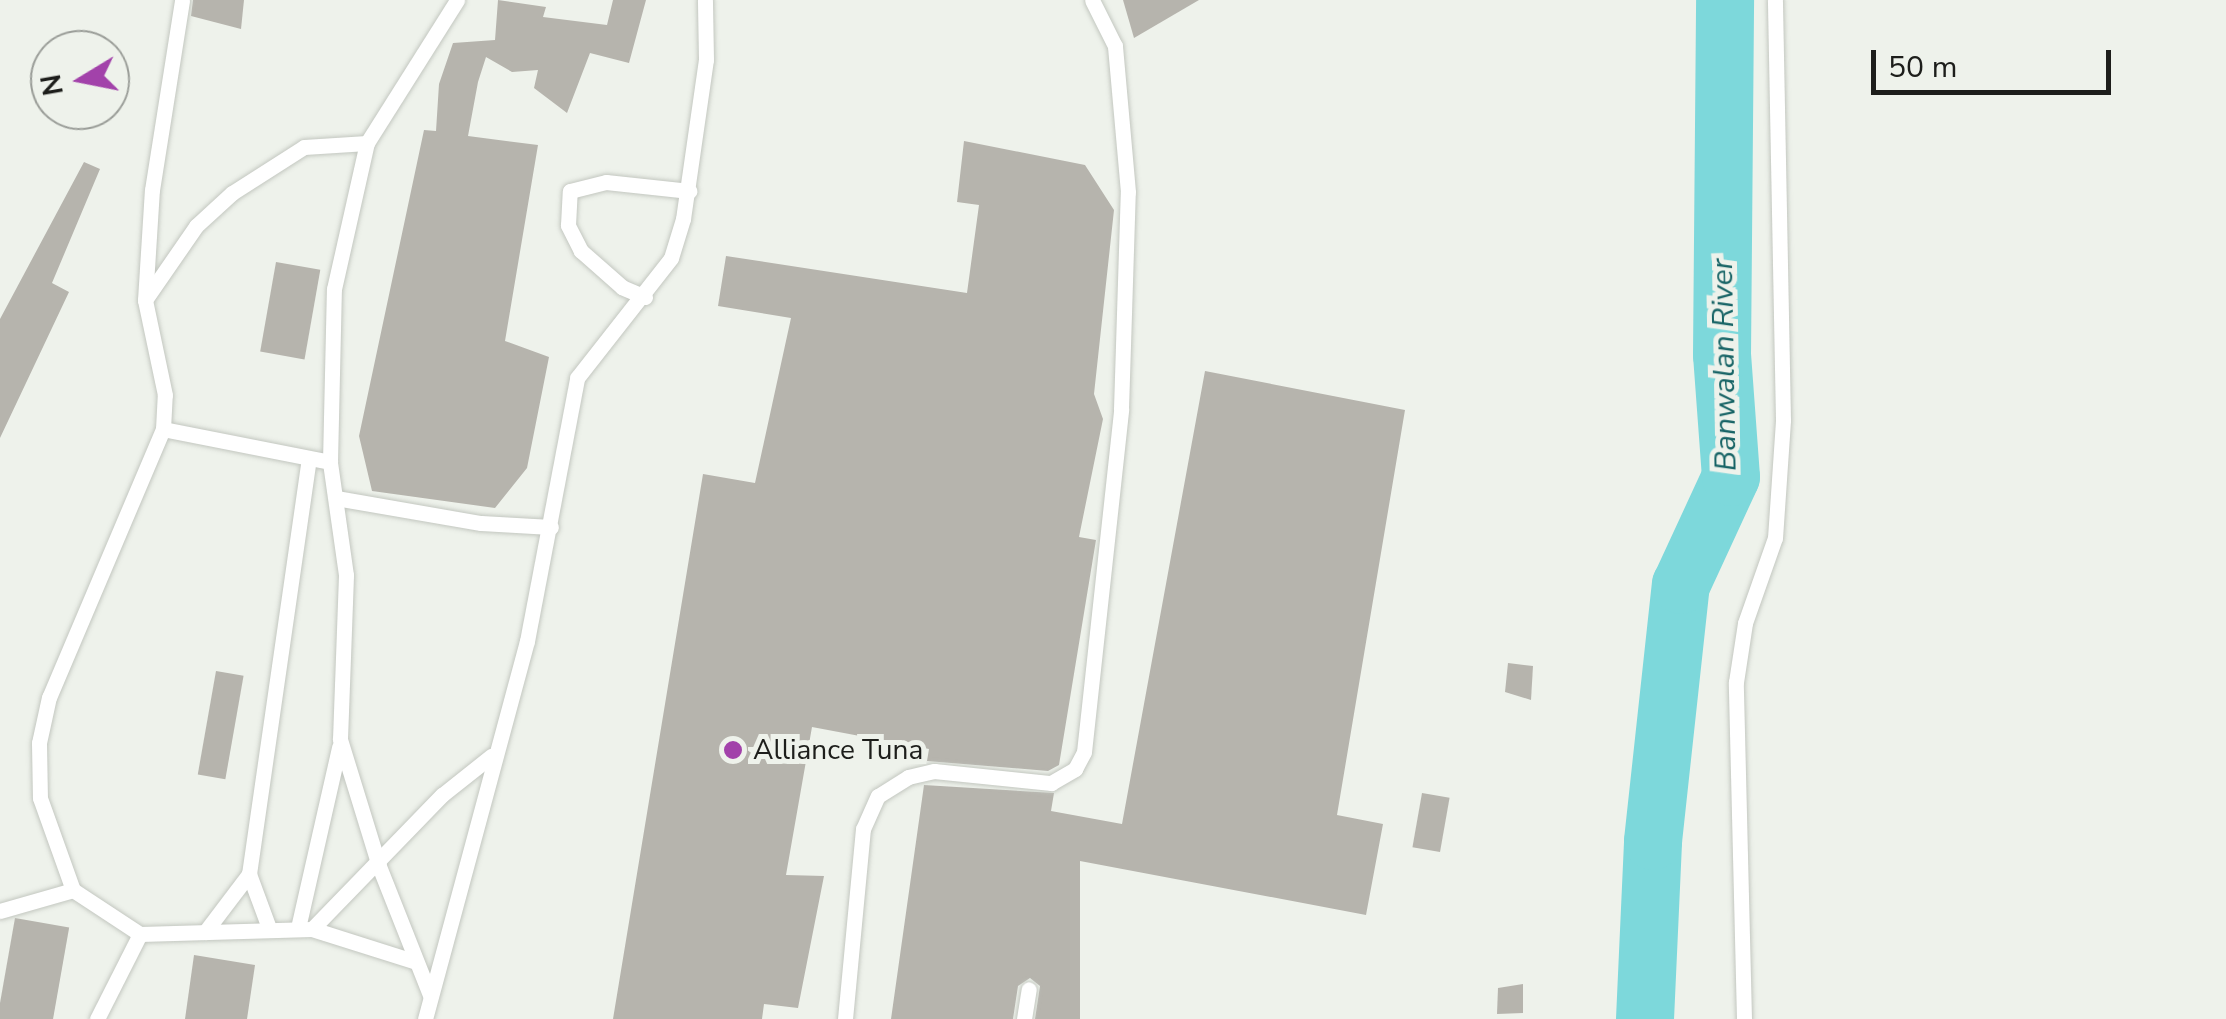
<!DOCTYPE html>
<style>
body{margin:0}
#map{position:relative;width:2226px;height:1019px;overflow:hidden;background:#eef2eb;font-family:"Nunito Sans",sans-serif}
div>[style]{position:absolute}
.river>*{height:58px;margin:-29px;padding:0 29px;transform-origin:29px;border-radius:29px;background:#7dd8db}
.building>*{inset:0;background:#b6b4ad;transform-origin:0 0}
.roads{filter:drop-shadow(0 0 2px #c3c7c0) drop-shadow(0 0 2px #c3c7c0)}
.lane>*{height:15px;margin:-7.5px;padding:0 7.5px;transform-origin:7.5px;border-radius:7.5px;background:#fff}
.dots>*{width:28px;height:28px;translate:-50% -50%;box-sizing:border-box;border:5px solid #eef2eb;border-radius:50%}
span{translate:-50% -50%;white-space:nowrap;text-align:center;line-height:1.15;-webkit-text-stroke:10px #eef2eb;paint-order:stroke}
.poi-label{font-size:28px;color:#1d1e1b}
.left{translate:0 -50%;text-align:left}
.water-label{font-size:30px;color:#166365;font-style:italic}
.north{position:absolute;left:30px;top:30px;width:100px;height:100px;box-sizing:border-box;background:#eef2eb;border:2px solid #9a9d98;border-radius:50%;rotate:260deg;font-size:28px;font-weight:700;line-height:40px;text-align:center;color:#1d1e1b}
.north::after{content:'';display:block;margin:auto;width:35px;height:45px;background:#a242aa;clip-path:polygon(50% 0,100% 100%,50% 72%,0 100%)}
.scale{position:absolute;left:1871px;top:50px;width:240px;height:45px;box-sizing:border-box;border:5px solid #1d1e1b;border-top:0;padding-left:12px;font-size:30px;line-height:35px;white-space:nowrap;color:#1d1e1b;-webkit-text-stroke:8px #eef2eb;paint-order:stroke}
</style>
<div id="map">
<div class="river">
<i style="left:1645px;top:1019px;width:178px;rotate:-87.4deg"></i>
<i style="left:1653px;top:841px;width:258px;rotate:-83.8deg"></i>
<i style="left:1681px;top:585px;width:119px;rotate:-65.2deg"></i>
<i style="left:1731px;top:477px;width:122px;rotate:-94.2deg"></i>
<i style="left:1722px;top:355px;width:355px;rotate:-89.5deg"></i>
</div>
<div class="building">
<i style="clip-path:polygon(193px 0,244px 0,241px 29px,191px 16px)"></i>
<i style="clip-path:polygon(498px 0,546px 7px,543px 17px,607px 25px,613px 0,646px 0,629px 63px,590px 53px,567px 113px,534px 88px,538px 70px,512px 72px,486px 57px,478px 82px,468px 136px,538px 145px,505px 341px,549px 357px,527px 468px,495px 508px,372px 491px,359px 436px,424px 130px,436px 131px,439px 84px,453px 43px,495px 40px)"></i>
<i style="clip-path:polygon(1123px 0,1199px 0,1134px 38px)"></i>
<i style="clip-path:polygon(964px 141px,1085px 165px,1114px 210px,1094px 394px,1103px 419px,1079px 537px,1096px 540px,1059px 765px,1048px 771px,927px 761px,929px 749px,812px 727px,786px 875px,824px 876px,798px 1008px,764px 1004px,762px 1019px,613px 1019px,703px 474px,755px 483px,791px 318px,718px 306px,726px 256px,967px 293px,979px 205px,957px 202px)"></i>
<i style="clip-path:polygon(84px 162px,100px 169px,52px 283px,69px 292px,0 438px,0 319px)"></i>
<i style="left:276px;top:262px;width:45px;height:91px;rotate:10deg"></i>
<i style="clip-path:polygon(1205px 371px,1405px 410px,1337px 815px,1383px 824px,1366px 915px,1080px 861px,1080px 1019px,1035px 1019px,1040px 986px,1030px 978px,1018px 986px,1013px 1019px,891px 1019px,924px 785px,1054px 793px,1051px 811px,1122px 824px)"></i>
<i style="clip-path:polygon(1508px 663px,1533px 666px,1531px 700px,1505px 692px)"></i>
<i style="left:216px;top:671px;width:28px;height:105px;rotate:10deg"></i>
<i style="left:1422px;top:793px;width:28px;height:55px;rotate:10deg"></i>
<i style="left:15px;top:918px;width:55px;height:102px;rotate:10deg"></i>
<i style="clip-path:polygon(194px 955px,255px 965px,247px 1019px,185px 1019px)"></i>
<i style="clip-path:polygon(1523px 984px,1523px 1013px,1497px 1014px,1498px 988px)"></i>
</div>
<div class="roads">
<div class="lane">
<i style="left:645px;top:297px;width:25px;rotate:-157deg"></i>
<i style="left:622px;top:287px;width:55px;rotate:-138.7deg"></i>
<i style="left:581px;top:251px;width:29px;rotate:-117deg"></i>
<i style="left:568px;top:225px;width:34px;rotate:-87deg"></i>
<i style="left:570px;top:191px;width:37px;rotate:-14deg"></i>
<i style="left:606px;top:182px;width:84px;rotate:6.1deg"></i>
<i style="left:145px;top:300px;width:110px;rotate:-86.4deg"></i>
<i style="left:152px;top:190px;width:192px;rotate:-81deg"></i>
<i style="left:163px;top:429px;width:34px;rotate:-87deg"></i>
<i style="left:165px;top:395px;width:97px;rotate:-101.9deg"></i>
<i style="left:145px;top:300px;width:90px;rotate:-55.4deg"></i>
<i style="left:196px;top:226px;width:49px;rotate:-42.5deg"></i>
<i style="left:232px;top:193px;width:85px;rotate:-32.6deg"></i>
<i style="left:304px;top:147px;width:63px;rotate:-3.6deg"></i>
<i style="left:330px;top:462px;width:170px;rotate:-168.8deg"></i>
<i style="left:163px;top:429px;width:291px;rotate:113deg"></i>
<i style="left:49px;top:697px;width:47px;rotate:102.3deg"></i>
<i style="left:39px;top:743px;width:55px;rotate:89deg"></i>
<i style="left:40px;top:798px;width:98px;rotate:70.3deg"></i>
<i style="left:73px;top:890px;width:80px;rotate:33.3deg"></i>
<i style="left:140px;top:934px;width:172px;rotate:-1.7deg"></i>
<i style="left:312px;top:929px;width:109px;rotate:17.6deg"></i>
<i style="left:336px;top:498px;width:147px;rotate:9.8deg"></i>
<i style="left:481px;top:523px;width:70px;rotate:3.3deg"></i>
<i style="left:0;top:911px;width:76px;rotate:-16deg"></i>
<i style="left:269px;top:928px;width:58px;rotate:-110.3deg"></i>
<i style="left:249px;top:874px;width:419px;rotate:-81.8deg"></i>
<i style="left:298px;top:928px;width:186px;rotate:-77.2deg"></i>
<i style="left:312px;top:929px;width:187px;rotate:-45.9deg"></i>
<i style="left:442px;top:795px;width:63px;rotate:-38.5deg"></i>
<i style="left:205px;top:932px;width:73px;rotate:-52.8deg"></i>
<i style="left:430px;top:995px;width:139px;rotate:-111.6deg"></i>
<i style="left:379px;top:866px;width:133px;rotate:-107.1deg"></i>
<i style="left:340px;top:739px;width:164px;rotate:-87.9deg"></i>
<i style="left:346px;top:575px;width:114px;rotate:-98.1deg"></i>
<i style="left:330px;top:462px;width:173px;rotate:-88.7deg"></i>
<i style="left:334px;top:289px;width:150px;rotate:-77.3deg"></i>
<i style="left:367px;top:143px;width:169px;rotate:-57.8deg"></i>
<i style="left:97px;top:1019px;width:95px;rotate:-63.2deg"></i>
<i style="left:425px;top:1019px;width:392px;rotate:-74.9deg"></i>
<i style="left:527px;top:641px;width:268px;rotate:-79.2deg"></i>
<i style="left:577px;top:378px;width:152px;rotate:-51.9deg"></i>
<i style="left:671px;top:258px;width:41px;rotate:-72.9deg"></i>
<i style="left:683px;top:219px;width:161px;rotate:-81.8deg"></i>
<i style="left:706px;top:60px;width:60px;rotate:-91deg"></i>
<i style="left:845px;top:1019px;width:191px;rotate:-84.6deg"></i>
<i style="left:863px;top:829px;width:36px;rotate:-66deg"></i>
<i style="left:878px;top:796px;width:36px;rotate:-32deg"></i>
<i style="left:908px;top:777px;width:27px;rotate:-13deg"></i>
<i style="left:934px;top:771px;width:118px;rotate:5.9deg"></i>
<i style="left:1051px;top:783px;width:28px;rotate:-30deg"></i>
<i style="left:1075px;top:769px;width:19px;rotate:-62deg"></i>
<i style="left:1084px;top:752px;width:345px;rotate:-83.8deg"></i>
<i style="left:1121px;top:409px;width:217px;rotate:-88.2deg"></i>
<i style="left:1128px;top:192px;width:147px;rotate:-95.1deg"></i>
<i style="left:1115px;top:46px;width:51px;rotate:-116.6deg"></i>
<i style="left:1024px;top:1019px;width:30px;rotate:-81deg"></i>
<i style="left:1744px;top:1019px;width:337px;rotate:-91.4deg"></i>
<i style="left:1736px;top:682px;width:60px;rotate:-81.3deg"></i>
<i style="left:1745px;top:623px;width:90px;rotate:-70.6deg"></i>
<i style="left:1775px;top:538px;width:118px;rotate:-86.1deg"></i>
<i style="left:1783px;top:420px;width:420px;rotate:-91.1deg"></i>
</div>
</div>
<div class="dots">
<i style="left:733px;top:750px;background:#a242aa"></i>
</div>
<div class="poi-label">
<span class="left" style="left:753px;top:750px">Alliance Tuna</span>
</div>
<div class="water-label">
<span style="left:1725px;top:365px;rotate:-91deg">Banwalan River</span>
</div>
<div class="north">N</div>
<div class="scale">50 m</div>
</div>
